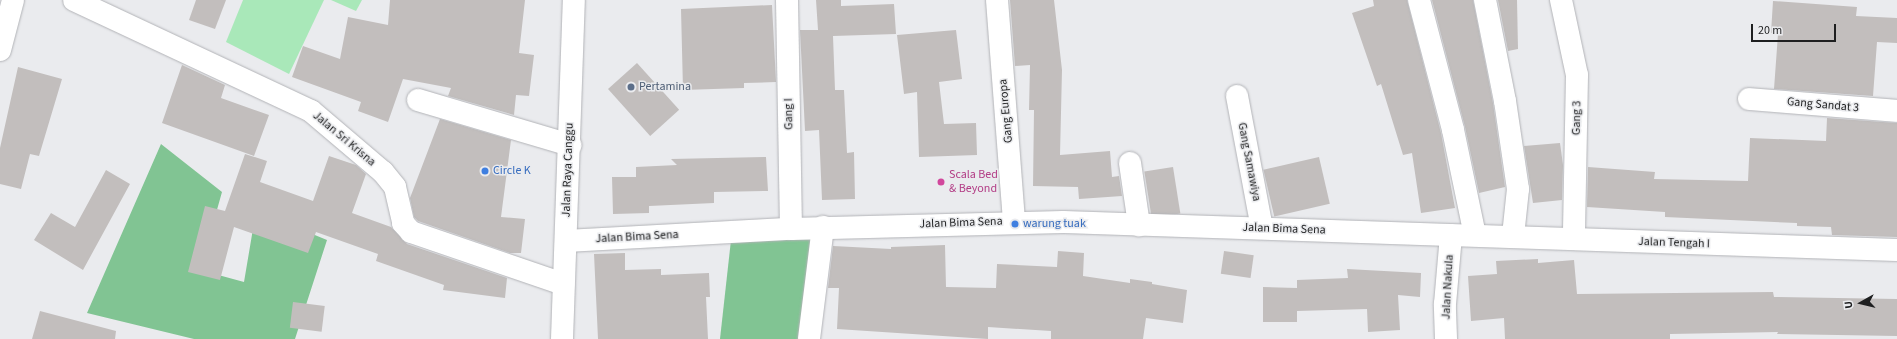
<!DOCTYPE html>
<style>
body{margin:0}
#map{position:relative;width:1897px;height:339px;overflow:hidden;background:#eaebee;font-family:"Source Sans 3",sans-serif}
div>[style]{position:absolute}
.green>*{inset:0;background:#a9e8b9}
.forest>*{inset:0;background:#81c493}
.building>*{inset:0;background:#c2bebd;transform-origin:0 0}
.roads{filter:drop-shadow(0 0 1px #b2b3b7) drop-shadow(0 0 1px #b2b3b7)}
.street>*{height:22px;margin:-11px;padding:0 11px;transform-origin:11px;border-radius:11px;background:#fff}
.secondary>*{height:22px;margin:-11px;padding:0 11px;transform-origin:11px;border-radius:11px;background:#fff}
.dots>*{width:11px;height:11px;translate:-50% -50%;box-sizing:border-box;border:2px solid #eaebee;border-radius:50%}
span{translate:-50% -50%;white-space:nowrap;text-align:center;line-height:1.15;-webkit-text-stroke:3px #eaebee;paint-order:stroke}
.service-label{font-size:12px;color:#4e5e75}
.left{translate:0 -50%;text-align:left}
.street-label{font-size:12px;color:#1e1f20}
.shop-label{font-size:12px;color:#366cbe}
.hotel-label{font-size:12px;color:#b23c85}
.north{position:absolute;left:1841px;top:283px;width:40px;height:40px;-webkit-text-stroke:3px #eaebee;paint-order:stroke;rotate:262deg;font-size:11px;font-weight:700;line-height:16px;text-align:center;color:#1e1f20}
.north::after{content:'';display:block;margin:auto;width:14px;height:18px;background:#1e1f20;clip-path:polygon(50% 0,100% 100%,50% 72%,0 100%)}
.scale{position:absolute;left:1751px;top:24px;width:85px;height:18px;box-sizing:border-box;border:2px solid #1e1f20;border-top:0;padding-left:5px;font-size:12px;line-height:14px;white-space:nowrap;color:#1e1f20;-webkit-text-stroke:3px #eaebee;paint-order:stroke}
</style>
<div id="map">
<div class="green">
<i style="clip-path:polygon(243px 0,324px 0,289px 74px,226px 42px)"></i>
<i style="clip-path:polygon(331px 0,362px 0,356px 11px)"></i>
</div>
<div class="forest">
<i style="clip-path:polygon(161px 144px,222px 192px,200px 270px,244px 282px,256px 211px,327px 240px,295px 339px,194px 339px,87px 313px)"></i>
<i style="clip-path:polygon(834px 229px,812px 339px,720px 339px,732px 231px)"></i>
</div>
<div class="building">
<i style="clip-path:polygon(196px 0,226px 0,215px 29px,189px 20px)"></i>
<i style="clip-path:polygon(390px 0,525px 0,519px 53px,534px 55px,529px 96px,516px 95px,514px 115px,448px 96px,451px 88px,403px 79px,388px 122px,358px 111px,361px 102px,292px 77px,303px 46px,340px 59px,348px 17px,388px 25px)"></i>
<i style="clip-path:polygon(816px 0,841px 0,841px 6px,894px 4px,896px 34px,833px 36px,835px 90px,844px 90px,847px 153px,854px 152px,855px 199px,822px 200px,819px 130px,805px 131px,800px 30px,818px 30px)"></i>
<i style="clip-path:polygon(1010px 0,1054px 0,1062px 70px,1060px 155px,1110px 151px,1112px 177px,1119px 176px,1122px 196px,1079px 199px,1078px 187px,1033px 186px,1034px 110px,1029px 110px,1030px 65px,1015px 66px)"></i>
<i style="clip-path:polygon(1373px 0,1407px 0,1441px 133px,1455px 208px,1421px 213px,1412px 153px,1403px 155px,1381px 84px,1377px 86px,1352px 13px,1374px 6px)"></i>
<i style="clip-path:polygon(1432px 0,1473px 0,1493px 103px,1505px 187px,1479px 193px,1465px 127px)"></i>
<i style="clip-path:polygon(1498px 0,1517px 0,1518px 49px,1508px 51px)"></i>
<i style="clip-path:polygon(1773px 1px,1857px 7px,1856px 16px,1897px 18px,1897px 43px,1877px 42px,1873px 96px,1774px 89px,1778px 34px,1771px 33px)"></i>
<i style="clip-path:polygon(772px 5px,776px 82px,744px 83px,744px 88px,683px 90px,681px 9px)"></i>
<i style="clip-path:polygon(956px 30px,962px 79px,939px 82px,944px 124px,976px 123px,977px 155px,919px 157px,917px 92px,904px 94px,897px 35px)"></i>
<i style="left:637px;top:63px;width:63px;height:39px;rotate:48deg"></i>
<i style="clip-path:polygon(182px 65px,225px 85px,221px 98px,269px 115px,254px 156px,162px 123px)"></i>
<i style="clip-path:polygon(18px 67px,62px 79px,39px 156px,30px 154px,21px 189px,0 184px,0 148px)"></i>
<i style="clip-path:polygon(1827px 118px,1897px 123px,1897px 237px,1832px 235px,1831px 227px,1797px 226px,1797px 223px,1665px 217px,1665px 212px,1587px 207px,1588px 167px,1655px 172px,1654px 179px,1748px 181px,1750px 138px,1826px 141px)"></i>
<i style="clip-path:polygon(440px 119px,511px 140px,501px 217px,525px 219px,521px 253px,510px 253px,418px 221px,414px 217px,410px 198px)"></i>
<i style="clip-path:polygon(1560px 143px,1563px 165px,1562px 200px,1533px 203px,1524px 146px)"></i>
<i style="clip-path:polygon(245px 154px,267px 161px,260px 182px,313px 201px,329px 156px,356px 165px,366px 174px,352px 213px,391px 227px,407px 244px,507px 278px,505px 298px,443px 290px,444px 285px,376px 261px,378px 254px,316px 232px,308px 253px,234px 227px,220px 280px,188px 272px,205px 206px,225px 211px)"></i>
<i style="clip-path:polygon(766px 157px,768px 191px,714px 192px,714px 203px,649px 206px,649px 213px,613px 214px,612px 177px,636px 177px,636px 167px,677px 165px,671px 159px)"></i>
<i style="left:1319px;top:157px;width:48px;height:57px;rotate:77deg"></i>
<i style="left:1173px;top:167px;width:47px;height:29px;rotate:81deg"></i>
<i style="clip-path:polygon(106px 170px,130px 184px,83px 270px,34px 240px,51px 213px,75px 227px)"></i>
<i style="clip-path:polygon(945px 245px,946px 287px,996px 288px,997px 264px,1057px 267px,1058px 251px,1084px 253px,1083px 276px,1130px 283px,1130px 279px,1152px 282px,1152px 284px,1187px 290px,1183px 323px,1146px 318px,1143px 339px,1051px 339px,1051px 331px,988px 327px,988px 339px,837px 329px,839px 288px,828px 288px,833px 246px,891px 249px,891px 247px)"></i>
<i style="left:1224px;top:251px;width:30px;height:23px;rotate:8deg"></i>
<i style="clip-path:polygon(625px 253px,625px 270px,661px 269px,661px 275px,709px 273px,710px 297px,706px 297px,708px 339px,598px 339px,594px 254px)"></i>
<i style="clip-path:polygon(1538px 259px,1538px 263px,1574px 260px,1577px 294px,1773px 292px,1774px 297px,1897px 299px,1897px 336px,1777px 334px,1778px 332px,1670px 334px,1670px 339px,1505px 339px,1504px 318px,1471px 321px,1468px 276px,1497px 274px,1496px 261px)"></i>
<i style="clip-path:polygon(1347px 269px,1421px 273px,1420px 297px,1398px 295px,1400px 330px,1368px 332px,1367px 309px,1297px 311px,1297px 322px,1263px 322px,1263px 287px,1297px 288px,1297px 280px,1348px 278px)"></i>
<i style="left:293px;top:302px;width:32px;height:26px;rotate:7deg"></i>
<i style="clip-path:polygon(40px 311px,116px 331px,115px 339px,32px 339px)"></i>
</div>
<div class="roads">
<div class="street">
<i style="left:74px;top:0;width:262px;rotate:25.1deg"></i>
<i style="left:311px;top:111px;width:94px;rotate:40.3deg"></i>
<i style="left:383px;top:172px;width:19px;rotate:51deg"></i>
<i style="left:395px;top:187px;width:37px;rotate:77deg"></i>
<i style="left:403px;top:223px;width:12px;rotate:48deg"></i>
<i style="left:411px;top:232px;width:161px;rotate:18.9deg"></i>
<i style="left:787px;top:0;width:229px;rotate:89deg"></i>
<i style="left:997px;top:0;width:223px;rotate:85.6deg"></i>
<i style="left:1419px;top:0;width:134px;rotate:75.3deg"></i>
<i style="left:1453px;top:130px;width:107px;rotate:78.2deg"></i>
<i style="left:1485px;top:0;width:103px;rotate:78.8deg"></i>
<i style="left:1505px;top:101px;width:89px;rotate:81.6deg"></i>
<i style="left:1518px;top:189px;width:47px;rotate:96.1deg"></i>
<i style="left:1561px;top:0;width:77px;rotate:78deg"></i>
<i style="left:1577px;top:75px;width:163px;rotate:91.1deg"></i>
<i style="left:0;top:50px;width:52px;rotate:-75.4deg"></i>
<i style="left:1237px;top:96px;width:134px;rotate:79.3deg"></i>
<i style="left:1749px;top:99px;width:148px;rotate:4.6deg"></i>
<i style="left:418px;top:100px;width:159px;rotate:16.5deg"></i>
<i style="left:1130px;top:163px;width:63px;rotate:81.7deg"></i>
<i style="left:566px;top:241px;width:225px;rotate:-3.1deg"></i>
<i style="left:791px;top:229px;width:272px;rotate:-1.5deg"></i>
<i style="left:1063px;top:222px;width:834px;rotate:1.92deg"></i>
<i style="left:809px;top:339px;width:113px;rotate:-82.9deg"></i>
<i style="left:1446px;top:339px;width:35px;rotate:-92deg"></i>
<i style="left:1445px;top:304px;width:69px;rotate:-85deg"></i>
</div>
<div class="secondary">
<i style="left:562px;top:339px;width:339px;rotate:-88deg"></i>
</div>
</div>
<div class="dots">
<i style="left:631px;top:87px;background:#5c6f8a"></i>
<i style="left:485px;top:171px;background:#3f7fe0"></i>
<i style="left:941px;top:182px;background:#d1479c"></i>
<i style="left:1015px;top:224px;background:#3f7fe0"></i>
</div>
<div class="service-label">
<span class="left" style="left:639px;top:87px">Pertamina</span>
</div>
<div class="street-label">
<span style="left:1823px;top:105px;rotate:5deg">Gang Sandat 3</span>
<span style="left:1006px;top:111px;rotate:-95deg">Gang Europa</span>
<span style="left:789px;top:114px;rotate:-91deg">Gang I</span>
<span style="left:1577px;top:118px;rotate:-89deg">Gang 3</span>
<span style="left:344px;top:139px;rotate:40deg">Jalan Sri Krisna</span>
<span style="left:1249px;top:162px;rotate:79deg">Gang Samawiya</span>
<span style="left:568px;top:170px;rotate:-88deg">Jalan Raya Canggu</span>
<span style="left:961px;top:223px;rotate:-2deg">Jalan Bima Sena</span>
<span style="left:1284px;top:229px;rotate:2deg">Jalan Bima Sena</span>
<span style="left:637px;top:237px;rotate:-3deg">Jalan Bima Sena</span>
<span style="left:1674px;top:243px;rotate:2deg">Jalan Tengah I</span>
<span style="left:1448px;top:287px;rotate:-87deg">Jalan Nakula</span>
</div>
<div class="shop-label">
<span class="left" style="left:493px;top:171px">Circle K</span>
<span class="left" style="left:1023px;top:224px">warung tuak</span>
</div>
<div class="hotel-label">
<span class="left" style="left:949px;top:182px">Scala Bed<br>&amp; Beyond</span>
</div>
<div class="north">U</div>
<div class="scale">20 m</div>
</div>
